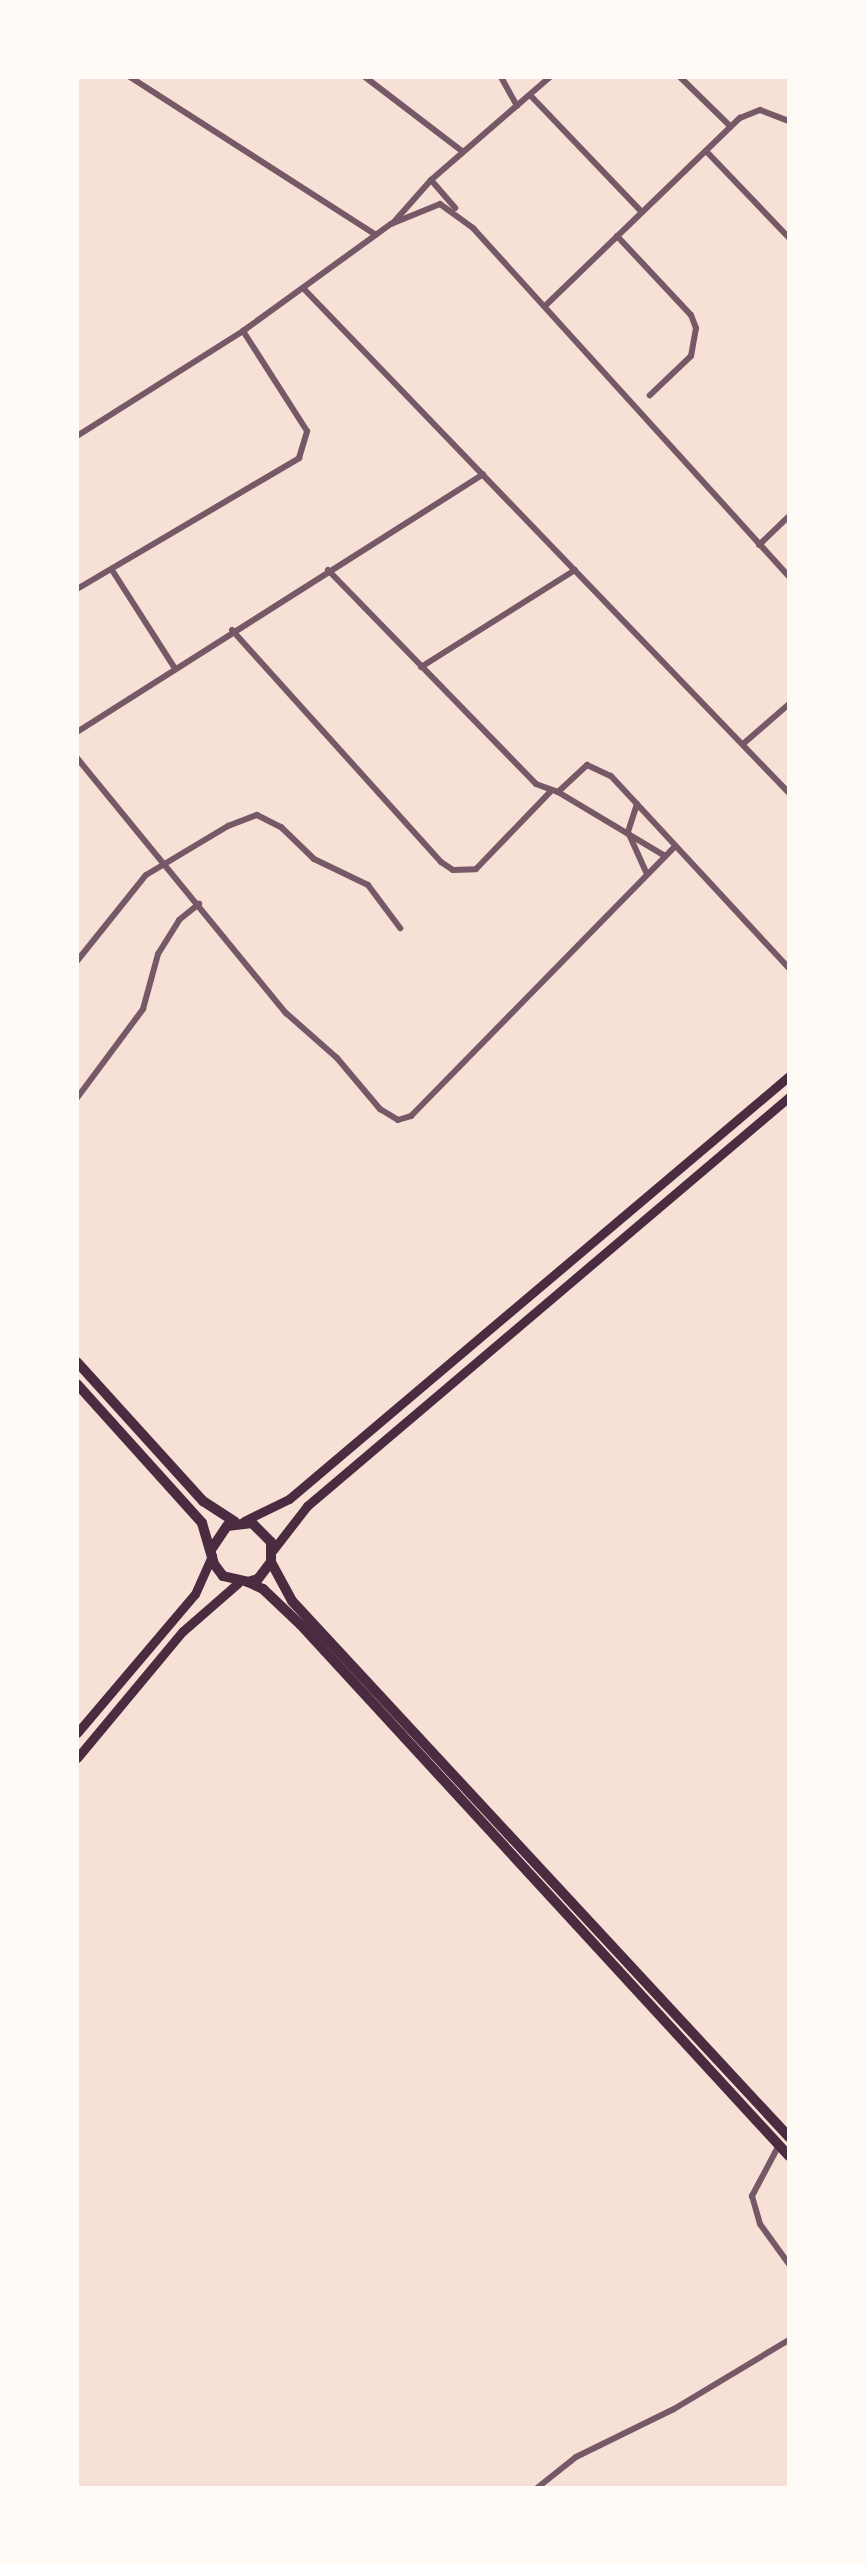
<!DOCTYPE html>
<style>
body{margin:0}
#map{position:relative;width:866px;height:2565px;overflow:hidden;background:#f7e1d7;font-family:Poppins,sans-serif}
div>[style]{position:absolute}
.minor>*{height:6px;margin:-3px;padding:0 3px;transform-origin:3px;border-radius:3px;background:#755966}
.secondary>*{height:9px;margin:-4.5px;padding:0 4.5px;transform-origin:4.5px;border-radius:4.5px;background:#4a2c40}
.trunk>*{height:10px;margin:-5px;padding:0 5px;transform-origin:5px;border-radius:5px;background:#4a2c40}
span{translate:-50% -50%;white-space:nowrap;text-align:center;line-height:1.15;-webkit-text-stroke:5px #fffaf5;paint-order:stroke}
.frame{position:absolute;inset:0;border:79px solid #fffaf5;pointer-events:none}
</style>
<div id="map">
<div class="minor">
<i style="left:130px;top:77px;width:292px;rotate:32.7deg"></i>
<i style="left:365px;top:77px;width:123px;rotate:37.4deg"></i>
<i style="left:501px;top:77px;width:33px;rotate:61deg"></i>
<i style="left:680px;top:77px;width:71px;rotate:44.4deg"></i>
<i style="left:530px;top:95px;width:162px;rotate:46.3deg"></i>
<i style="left:706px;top:151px;width:120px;rotate:46.3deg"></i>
<i style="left:431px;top:180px;width:37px;rotate:49deg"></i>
<i style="left:393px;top:223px;width:57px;rotate:-48.5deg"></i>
<i style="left:431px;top:180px;width:157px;rotate:-40.9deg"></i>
<i style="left:617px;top:236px;width:108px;rotate:46.9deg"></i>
<i style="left:691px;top:315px;width:14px;rotate:69deg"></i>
<i style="left:696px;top:328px;width:28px;rotate:100deg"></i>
<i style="left:691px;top:356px;width:57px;rotate:136.4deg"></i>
<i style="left:304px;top:289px;width:699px;rotate:46.1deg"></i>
<i style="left:545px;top:306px;width:271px;rotate:-44deg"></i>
<i style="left:740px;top:118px;width:22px;rotate:-22deg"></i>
<i style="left:760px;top:110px;width:31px;rotate:21deg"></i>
<i style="left:77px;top:436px;width:196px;rotate:-32.3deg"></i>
<i style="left:243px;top:331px;width:183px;rotate:-35.9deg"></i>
<i style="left:391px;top:224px;width:53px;rotate:-22.2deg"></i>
<i style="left:440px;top:204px;width:41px;rotate:36deg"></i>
<i style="left:473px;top:228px;width:470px;rotate:47.8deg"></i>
<i style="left:759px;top:545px;width:42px;rotate:-44deg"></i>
<i style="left:112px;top:570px;width:115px;rotate:57.4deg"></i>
<i style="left:328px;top:570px;width:298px;rotate:45.8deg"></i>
<i style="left:536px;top:784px;width:23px;rotate:20deg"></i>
<i style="left:558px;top:792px;width:40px;rotate:-43deg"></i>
<i style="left:587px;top:765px;width:26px;rotate:25deg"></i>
<i style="left:611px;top:776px;width:262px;rotate:47.2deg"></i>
<i style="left:77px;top:589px;width:258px;rotate:-30.5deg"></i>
<i style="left:299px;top:458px;width:28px;rotate:-73deg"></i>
<i style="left:307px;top:431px;width:119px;rotate:-122.6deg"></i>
<i style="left:232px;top:630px;width:312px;rotate:48deg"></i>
<i style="left:441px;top:862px;width:14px;rotate:34deg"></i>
<i style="left:453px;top:870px;width:23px;rotate:-2deg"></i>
<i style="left:476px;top:869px;width:107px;rotate:-46.1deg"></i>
<i style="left:421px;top:667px;width:182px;rotate:-32.2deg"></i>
<i style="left:77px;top:732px;width:481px;rotate:-32.4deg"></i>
<i style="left:743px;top:744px;width:61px;rotate:-41deg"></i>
<i style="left:77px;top:758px;width:330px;rotate:50.7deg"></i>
<i style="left:286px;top:1013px;width:68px;rotate:41.4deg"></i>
<i style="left:337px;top:1058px;width:67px;rotate:49.9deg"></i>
<i style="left:380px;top:1109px;width:21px;rotate:31deg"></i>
<i style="left:398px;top:1120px;width:14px;rotate:-17deg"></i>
<i style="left:411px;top:1116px;width:376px;rotate:-45.6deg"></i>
<i style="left:558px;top:792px;width:125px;rotate:30.9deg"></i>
<i style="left:637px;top:804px;width:29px;rotate:108deg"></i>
<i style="left:628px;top:832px;width:46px;rotate:65.7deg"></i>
<i style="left:77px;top:961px;width:110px;rotate:-51.3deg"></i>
<i style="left:146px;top:875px;width:96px;rotate:-30.9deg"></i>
<i style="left:228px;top:826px;width:31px;rotate:-21deg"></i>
<i style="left:257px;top:815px;width:27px;rotate:27deg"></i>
<i style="left:281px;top:827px;width:46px;rotate:44.1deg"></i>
<i style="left:314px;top:859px;width:60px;rotate:25.7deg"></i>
<i style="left:368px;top:885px;width:54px;rotate:53.3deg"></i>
<i style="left:77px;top:1098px;width:111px;rotate:-53.4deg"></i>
<i style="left:143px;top:1009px;width:57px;rotate:-74.7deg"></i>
<i style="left:158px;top:954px;width:40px;rotate:-58deg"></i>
<i style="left:179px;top:920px;width:26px;rotate:-39deg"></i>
<i style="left:779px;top:2145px;width:58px;rotate:117.9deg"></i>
<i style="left:752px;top:2196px;width:29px;rotate:74deg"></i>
<i style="left:760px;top:2224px;width:49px;rotate:54.1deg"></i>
<i style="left:537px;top:2488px;width:50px;rotate:-38.5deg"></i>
<i style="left:576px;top:2457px;width:109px;rotate:-26.1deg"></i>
<i style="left:674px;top:2409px;width:134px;rotate:-31deg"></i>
</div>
<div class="secondary">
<i style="left:244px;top:1521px;width:50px;rotate:-26.1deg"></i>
<i style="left:289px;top:1499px;width:655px;rotate:-40.23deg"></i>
<i style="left:273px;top:1550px;width:56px;rotate:-52.3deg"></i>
<i style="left:307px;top:1506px;width:632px;rotate:-40.32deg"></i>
<i style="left:77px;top:1733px;width:182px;rotate:-49.7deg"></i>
<i style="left:195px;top:1594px;width:42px;rotate:-65.9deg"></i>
<i style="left:77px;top:1758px;width:165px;rotate:-50.2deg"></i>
<i style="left:183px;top:1631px;width:73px;rotate:-41.1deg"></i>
</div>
<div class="trunk">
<i style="left:77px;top:1362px;width:188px;rotate:47.8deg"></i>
<i style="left:203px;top:1501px;width:38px;rotate:33deg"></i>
<i style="left:77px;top:1384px;width:187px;rotate:48deg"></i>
<i style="left:202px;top:1523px;width:43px;rotate:73.7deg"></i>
<i style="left:214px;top:1564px;width:15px;rotate:53deg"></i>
<i style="left:223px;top:1576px;width:26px;rotate:13deg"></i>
<i style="left:248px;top:1582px;width:10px;rotate:-17deg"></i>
<i style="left:258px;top:1579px;width:21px;rotate:-53deg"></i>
<i style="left:271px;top:1562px;width:20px;rotate:-90deg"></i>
<i style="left:271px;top:1542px;width:27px;rotate:-135deg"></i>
<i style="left:252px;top:1523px;width:25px;rotate:173deg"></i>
<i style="left:227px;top:1526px;width:27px;rotate:124deg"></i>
<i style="left:271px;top:1562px;width:44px;rotate:61.7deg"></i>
<i style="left:292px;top:1601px;width:731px;rotate:47.16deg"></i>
<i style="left:248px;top:1582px;width:17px;rotate:25deg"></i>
<i style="left:263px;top:1589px;width:52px;rotate:43.5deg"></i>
<i style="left:301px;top:1625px;width:721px;rotate:47.42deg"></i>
</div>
<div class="frame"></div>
</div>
